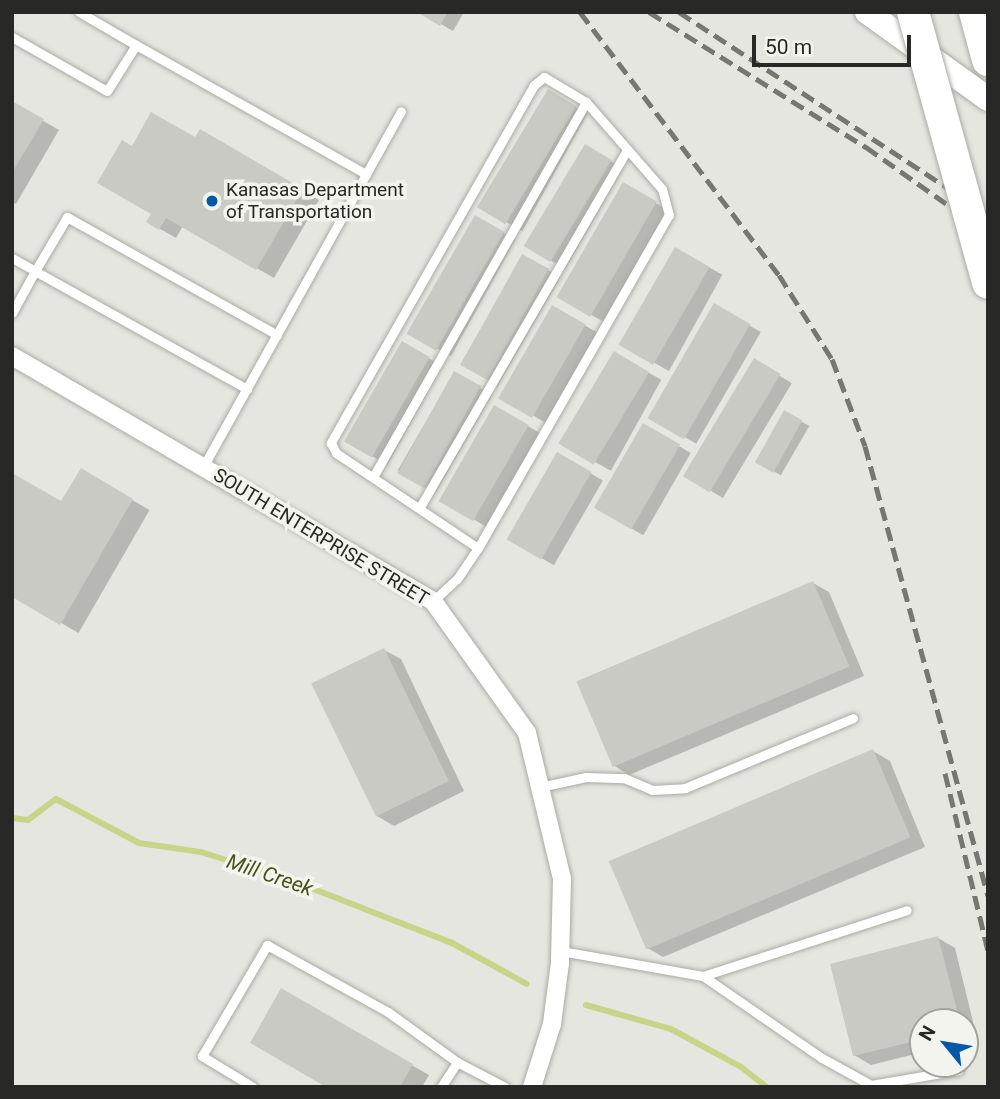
<!DOCTYPE html>
<style>
body{margin:0}
#map{position:relative;width:1000px;height:1099px;overflow:hidden;background:#e5e6e0;font-family:Roboto,sans-serif}
div>[style]{position:absolute}
.shadow>*{inset:0;background:#0003;transform-origin:0 0}
.stream>*{height:6px;margin:-3px;padding:0 3px;transform-origin:3px;border-radius:3px;background:#c8d488}
.building>*{inset:0;background:#c9cac4;transform-origin:0 0}
.roads{filter:drop-shadow(0 0 2px #aaaba5) drop-shadow(0 0 2px #aaaba5)}
.lane>*{height:9px;margin:-4.5px;padding:0 4.5px;transform-origin:4.5px;border-radius:4.5px;background:#fff}
.street>*{height:18px;margin:-9px;padding:0 9px;transform-origin:9px;border-radius:9px;background:#fff}
.secondary>*{height:24px;margin:-12px;padding:0 12px;transform-origin:12px;border-radius:12px;background:#fff}
.highway>*{height:32px;margin:-16px;padding:0 16px;transform-origin:16px;border-radius:16px;background:#fff}
.rail>*{height:5px;margin-top:-2.5px;transform-origin:0;background:repeating-linear-gradient(90deg,#767773 0 14px,transparent 0 21px)}
.bridges{filter:drop-shadow(0 0 2px #aaaba5) drop-shadow(0 0 2px #aaaba5)}
.highway-bridge>*{height:32px;margin:-16px;padding:0 16px;transform-origin:16px;border-radius:16px;background:#fff}
.dots>*{width:19px;height:19px;translate:-50% -50%;box-sizing:border-box;border:4px solid #f2f4ed;border-radius:50%}
span{translate:-50% -50%;white-space:nowrap;text-align:center;line-height:1.15;-webkit-text-stroke:7px #f2f4ed;paint-order:stroke}
.poi-label{font-size:19px;color:#282926}
.left{translate:0 -50%;text-align:left}
.street-label{font-size:19px;color:#282926}
.water-label{font-size:21px;color:#4b521c;font-style:italic}
.frame{position:absolute;inset:0;border:14px solid #282926;pointer-events:none}
.north{position:absolute;left:909px;top:1008px;width:70px;height:70px;box-sizing:border-box;background:#f2f4ed;border:2px solid #a1a39d;border-radius:50%;rotate:300deg;font-size:19px;font-weight:700;line-height:28px;text-align:center;color:#282926}
.north::after{content:'';display:block;margin:auto;width:24px;height:32px;background:#0459a7;clip-path:polygon(50% 0,100% 100%,50% 72%,0 100%)}
.scale{position:absolute;left:752px;top:35px;width:159px;height:32px;box-sizing:border-box;border:4px solid #282926;border-top:0;padding-left:9px;font-size:21px;line-height:24px;white-space:nowrap;color:#282926;-webkit-text-stroke:5px #f2f4ed;paint-order:stroke}
</style>
<div id="map">
<div class="shadow">
<i style="clip-path:polygon(420px 12px,464px 12px,453px 31px)"></i>
<i style="left:548px;top:92px;width:45px;height:134px;rotate:29deg"></i>
<i style="clip-path:polygon(12px 103px,59px 130px,16px 204px,12px 202px)"></i>
<i style="clip-path:polygon(201px 132px,319px 200px,274px 278px,183px 226px,176px 238px,148px 222px,153px 213px,133px 148px,196px 140px)"></i>
<i style="left:586px;top:147px;width:43px;height:116px;rotate:30deg"></i>
<i style="left:623px;top:185px;width:53px;height:129px;rotate:29deg"></i>
<i style="left:476px;top:218px;width:45px;height:133px;rotate:29deg"></i>
<i style="left:676px;top:249px;width:53px;height:110px;rotate:29deg"></i>
<i style="left:523px;top:256px;width:43px;height:125px;rotate:30deg"></i>
<i style="left:714px;top:305px;width:54px;height:129px;rotate:30deg"></i>
<i style="left:553px;top:307px;width:52px;height:104px;rotate:30deg"></i>
<i style="left:403px;top:344px;width:45px;height:113px;rotate:29deg"></i>
<i style="left:615px;top:354px;width:53px;height:104px;rotate:29deg"></i>
<i style="left:755px;top:361px;width:43px;height:134px;rotate:31deg"></i>
<i style="left:454px;top:373px;width:44px;height:113px;rotate:30deg"></i>
<i style="left:495px;top:407px;width:52px;height:108px;rotate:30deg"></i>
<i style="left:785px;top:412px;width:28px;height:57px;rotate:30deg"></i>
<i style="left:644px;top:426px;width:54px;height:95px;rotate:30deg"></i>
<i style="left:557px;top:454px;width:53px;height:98px;rotate:30deg"></i>
<i style="left:82px;top:471px;width:78px;height:142px;rotate:30deg"></i>
<i style="clip-path:polygon(813px 583px,829px 592px,864px 676px,629px 775px,613px 765px,578px 681px)"></i>
<i style="clip-path:polygon(384px 650px,401px 659px,464px 791px,394px 826px,377px 816px)"></i>
<i style="clip-path:polygon(873px 751px,890px 761px,925px 847px,663px 957px,646px 947px)"></i>
<i style="clip-path:polygon(938px 938px,955px 948px,977px 1038px,965px 1041px,965px 1022px,923px 1022px,923px 1052px,871px 1065px,854px 1055px)"></i>
<i style="clip-path:polygon(282px 991px,429px 1075px,422px 1087px,329px 1087px)"></i>
</div>
<div class="stream">
<i style="left:12px;top:818px;width:16px;rotate:7deg"></i>
<i style="left:28px;top:820px;width:35px;rotate:-37deg"></i>
<i style="left:56px;top:799px;width:94px;rotate:27.9deg"></i>
<i style="left:139px;top:843px;width:63px;rotate:8.3deg"></i>
<i style="left:201px;top:852px;width:96px;rotate:17.5deg"></i>
<i style="left:293px;top:881px;width:171px;rotate:21.3deg"></i>
<i style="left:452px;top:943px;width:85px;rotate:28.7deg"></i>
<i style="left:586px;top:1005px;width:88px;rotate:15.8deg"></i>
<i style="left:671px;top:1029px;width:80px;rotate:28.5deg"></i>
<i style="left:741px;top:1067px;width:33px;rotate:38deg"></i>
</div>
<div class="building">
<i style="clip-path:polygon(417px 12px,448px 12px,440px 26px)"></i>
<i style="left:548px;top:89px;width:33px;height:138px;rotate:31deg"></i>
<i style="clip-path:polygon(12px 101px,44px 119px,12px 173px)"></i>
<i style="clip-path:polygon(151px 112px,195px 137px,200px 129px,303px 189px,256px 270px,166px 218px,159px 230px,146px 222px,151px 214px,97px 183px,122px 140px,132px 146px)"></i>
<i style="left:585px;top:144px;width:31px;height:119px;rotate:31deg"></i>
<i style="left:623px;top:182px;width:39px;height:133px;rotate:30deg"></i>
<i style="left:475px;top:215px;width:34px;height:137px;rotate:30deg"></i>
<i style="left:675px;top:247px;width:40px;height:113px;rotate:30deg"></i>
<i style="left:522px;top:254px;width:31px;height:127px;rotate:29deg"></i>
<i style="left:714px;top:303px;width:42px;height:133px;rotate:30deg"></i>
<i style="left:552px;top:305px;width:39px;height:108px;rotate:30deg"></i>
<i style="left:402px;top:341px;width:32px;height:116px;rotate:30deg"></i>
<i style="left:614px;top:351px;width:41px;height:108px;rotate:31deg"></i>
<i style="left:754px;top:358px;width:31px;height:138px;rotate:31deg"></i>
<i style="left:454px;top:371px;width:31px;height:117px;rotate:29deg"></i>
<i style="left:494px;top:405px;width:40px;height:111px;rotate:30deg"></i>
<i style="left:784px;top:410px;width:21px;height:60px;rotate:29deg"></i>
<i style="left:643px;top:423px;width:43px;height:98px;rotate:30deg"></i>
<i style="left:557px;top:452px;width:40px;height:101px;rotate:30deg"></i>
<i style="clip-path:polygon(81px 468px,133px 499px,60px 625px,12px 597px,12px 473px,61px 501px)"></i>
<i style="left:813px;top:581px;width:93px;height:257px;rotate:67deg"></i>
<i style="left:384px;top:648px;width:148px;height:81px;rotate:64deg"></i>
<i style="left:873px;top:749px;width:96px;height:287px;rotate:67deg"></i>
<i style="clip-path:polygon(938px 936px,960px 1022px,923px 1022px,923px 1039px,853px 1056px,830px 964px)"></i>
<i style="clip-path:polygon(281px 988px,413px 1064px,400px 1087px,326px 1087px,250px 1043px)"></i>
</div>
<div class="roads">
<div class="lane">
<i style="left:12px;top:37px;width:109px;rotate:29.6deg"></i>
<i style="left:107px;top:91px;width:54px;rotate:-57.8deg"></i>
<i style="left:136px;top:45px;width:66px;rotate:-149.9deg"></i>
<i style="left:136px;top:45px;width:264px;rotate:29.3deg"></i>
<i style="left:12px;top:258px;width:26px;rotate:29deg"></i>
<i style="left:35px;top:271px;width:63px;rotate:-59.3deg"></i>
<i style="left:67px;top:217px;width:241px;rotate:29.3deg"></i>
<i style="left:12px;top:313px;width:48px;rotate:-61.3deg"></i>
<i style="left:35px;top:271px;width:243px;rotate:29.1deg"></i>
<i style="left:203px;top:467px;width:407px;rotate:-60.9deg"></i>
<i style="left:373px;top:477px;width:431px;rotate:-60.4deg"></i>
<i style="left:420px;top:507px;width:413px;rotate:-59.9deg"></i>
<i style="left:433px;top:601px;width:33px;rotate:-43deg"></i>
<i style="left:457px;top:579px;width:37px;rotate:-56deg"></i>
<i style="left:478px;top:548px;width:384px;rotate:-60.2deg"></i>
<i style="left:669px;top:215px;width:27px;rotate:-105deg"></i>
<i style="left:662px;top:189px;width:116px;rotate:-131.1deg"></i>
<i style="left:586px;top:102px;width:49px;rotate:-149.2deg"></i>
<i style="left:544px;top:77px;width:13px;rotate:141deg"></i>
<i style="left:534px;top:85px;width:412px;rotate:119.6deg"></i>
<i style="left:331px;top:443px;width:11px;rotate:63deg"></i>
<i style="left:336px;top:453px;width:171px;rotate:33.8deg"></i>
<i style="left:540px;top:787px;width:47px;rotate:-12.3deg"></i>
<i style="left:586px;top:777px;width:38px;rotate:2deg"></i>
<i style="left:624px;top:778px;width:30px;rotate:23deg"></i>
<i style="left:652px;top:790px;width:33px;rotate:-3deg"></i>
<i style="left:685px;top:788px;width:182px;rotate:-22.6deg"></i>
<i style="left:561px;top:951px;width:144px;rotate:10deg"></i>
<i style="left:703px;top:976px;width:214px;rotate:-17.9deg"></i>
<i style="left:703px;top:976px;width:145px;rotate:34.6deg"></i>
<i style="left:822px;top:1058px;width:56px;rotate:28.9deg"></i>
<i style="left:871px;top:1085px;width:89px;rotate:-9.7deg"></i>
<i style="left:253px;top:1087px;width:60px;rotate:-148.7deg"></i>
<i style="left:202px;top:1056px;width:129px;rotate:-59.6deg"></i>
<i style="left:267px;top:945px;width:138px;rotate:29deg"></i>
<i style="left:388px;top:1012px;width:85px;rotate:35.9deg"></i>
<i style="left:441px;top:1087px;width:30px;rotate:-57deg"></i>
<i style="left:457px;top:1062px;width:54px;rotate:27.5deg"></i>
</div>
<div class="street">
<i style="left:12px;top:356px;width:487px;rotate:30.2deg"></i>
<i style="left:433px;top:601px;width:162px;rotate:54.5deg"></i>
<i style="left:527px;top:733px;width:150px;rotate:76.5deg"></i>
<i style="left:562px;top:879px;width:84px;rotate:91.4deg"></i>
<i style="left:560px;top:963px;width:62px;rotate:97.5deg"></i>
<i style="left:552px;top:1024px;width:66px;rotate:107.6deg"></i>
</div>
<div class="secondary">
<i style="left:867px;top:12px;width:149px;rotate:35.7deg"></i>
</div>
<div class="highway">
<i style="left:975px;top:12px;width:50px;rotate:74.8deg"></i>
</div>
</div>
<div class="rail">
<i style="left:580px;top:12px;width:330px;rotate:52.9deg"></i>
<i style="left:779px;top:275px;width:99px;rotate:57.8deg"></i>
<i style="left:832px;top:359px;width:93px;rotate:69.2deg"></i>
<i style="left:865px;top:446px;width:466px;rotate:74.7deg"></i>
<i style="left:649px;top:12px;width:256px;rotate:31.9deg"></i>
<i style="left:866px;top:147px;width:149px;rotate:35.2deg"></i>
<i style="left:679px;top:12px;width:369px;rotate:33.2deg"></i>
<i style="left:945px;top:773px;width:183px;rotate:76.4deg"></i>
</div>
<div class="bridges">
<div class="highway-bridge">
<i style="left:913px;top:12px;width:281px;rotate:74.5deg"></i>
</div>
</div>
<div class="dots">
<i style="left:212px;top:201px;background:#0459a7"></i>
</div>
<div class="poi-label">
<span class="left" style="left:226px;top:201px">Kanasas Department<br>of Transportation</span>
</div>
<div class="street-label">
<span style="left:321px;top:537px;rotate:31deg">SOUTH ENTERPRISE STREET</span>
</div>
<div class="water-label">
<span style="left:270px;top:875px;rotate:19deg">Mill Creek</span>
</div>
<div class="frame"></div>
<div class="north">N</div>
<div class="scale">50 m</div>
</div>
